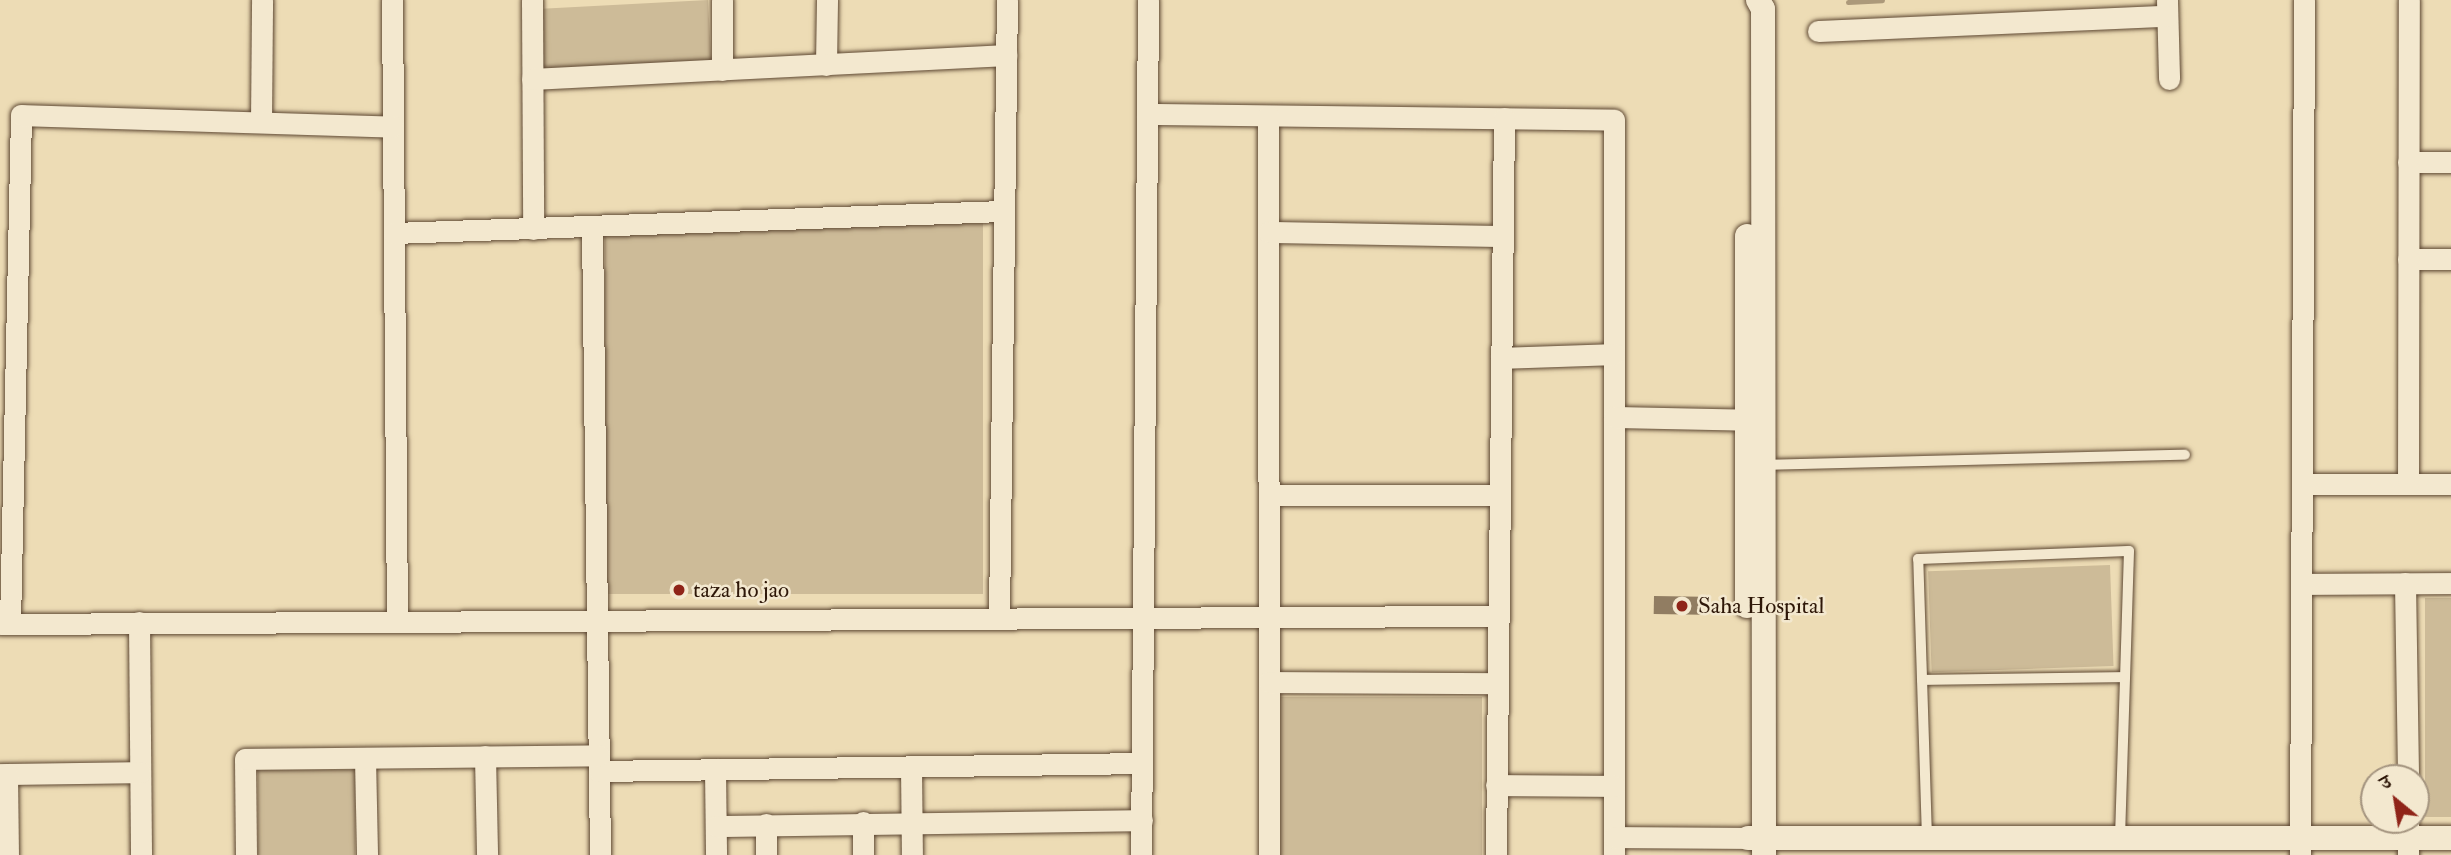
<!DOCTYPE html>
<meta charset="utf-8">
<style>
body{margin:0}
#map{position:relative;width:2451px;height:855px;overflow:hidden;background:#eddcb5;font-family:"IM FELL Double Pica","Noto Serif Devanagari",serif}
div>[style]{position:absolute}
.green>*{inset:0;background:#cdbb98;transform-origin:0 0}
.stream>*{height:5px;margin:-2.5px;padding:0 2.5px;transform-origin:2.5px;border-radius:2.5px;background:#ac997a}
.building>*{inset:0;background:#917d62;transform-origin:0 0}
.roads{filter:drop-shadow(0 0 2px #5e4833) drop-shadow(0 0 2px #5e4833)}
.service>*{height:10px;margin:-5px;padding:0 5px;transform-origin:5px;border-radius:5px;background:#f3e8cf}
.minor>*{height:21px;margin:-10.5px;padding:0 10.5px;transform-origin:10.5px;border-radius:10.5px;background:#f3e8cf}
.tertiary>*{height:24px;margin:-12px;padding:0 12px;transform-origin:12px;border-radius:12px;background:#f3e8cf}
.dots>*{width:19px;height:19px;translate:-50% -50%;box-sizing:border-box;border:4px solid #f3e8cf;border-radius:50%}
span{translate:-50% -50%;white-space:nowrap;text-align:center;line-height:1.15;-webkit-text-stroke:5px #f3e8cf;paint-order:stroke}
.poi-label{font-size:23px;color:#2e1708}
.left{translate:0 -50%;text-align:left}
.north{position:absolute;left:2360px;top:764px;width:70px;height:70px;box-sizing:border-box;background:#f3e8cf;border:2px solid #a4947f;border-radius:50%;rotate:330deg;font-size:19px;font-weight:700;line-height:28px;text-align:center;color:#2e1708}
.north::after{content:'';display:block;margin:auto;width:24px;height:32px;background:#8f2418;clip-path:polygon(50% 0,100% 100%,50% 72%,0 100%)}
</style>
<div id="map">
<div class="green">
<i style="left:708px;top:0;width:60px;height:171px;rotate:87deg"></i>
<i style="left:983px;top:221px;width:373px;height:378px;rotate:90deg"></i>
<i style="left:2110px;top:565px;width:101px;height:182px;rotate:88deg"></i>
<i style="left:2425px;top:598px;width:26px;height:219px"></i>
<i style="left:1482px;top:697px;width:158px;height:204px;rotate:90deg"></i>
<i style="left:355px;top:770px;width:85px;height:97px;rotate:90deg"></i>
</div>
<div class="stream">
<i style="left:1848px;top:2px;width:34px;rotate:-3deg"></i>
</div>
<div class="building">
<i style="left:1654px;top:596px;width:48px;height:18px;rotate:1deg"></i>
</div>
<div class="roads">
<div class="service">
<i style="left:1765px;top:465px;width:420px;rotate:-1.4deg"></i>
<i style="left:1922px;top:680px;width:203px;rotate:-0.8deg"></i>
<i style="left:1927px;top:838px;width:279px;rotate:-91.8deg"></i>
<i style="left:1918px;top:559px;width:211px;rotate:-2.2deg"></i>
<i style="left:2129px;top:551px;width:287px;rotate:91.8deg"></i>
</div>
<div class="minor">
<i style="left:392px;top:0;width:620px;rotate:89.54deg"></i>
<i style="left:532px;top:0;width:229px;rotate:89.7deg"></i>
<i style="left:722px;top:0;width:70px;rotate:90deg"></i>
<i style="left:2167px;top:0;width:79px;rotate:88.5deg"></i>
<i style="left:1818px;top:31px;width:349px;rotate:-2.5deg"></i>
<i style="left:826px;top:65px;width:65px;rotate:-89.1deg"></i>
<i style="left:532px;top:79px;width:475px;rotate:-2.9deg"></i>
<i style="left:1147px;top:114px;width:467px;rotate:0.7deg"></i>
<i style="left:1614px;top:120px;width:735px;rotate:90deg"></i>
<i style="left:1268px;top:116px;width:739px;rotate:89.92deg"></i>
<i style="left:261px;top:122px;width:122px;rotate:-89.5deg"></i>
<i style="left:2408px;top:162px;width:43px"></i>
<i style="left:592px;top:228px;width:627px;rotate:89.27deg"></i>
<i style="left:1269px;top:232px;width:233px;rotate:1deg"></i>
<i style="left:394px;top:233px;width:610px;rotate:-2.07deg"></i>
<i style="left:2408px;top:259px;width:43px"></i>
<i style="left:1501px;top:358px;width:113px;rotate:-2deg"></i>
<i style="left:1614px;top:417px;width:148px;rotate:1.2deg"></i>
<i style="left:2302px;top:484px;width:149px"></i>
<i style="left:2408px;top:484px;width:484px;rotate:-89.9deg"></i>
<i style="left:1269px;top:495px;width:230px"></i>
<i style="left:2405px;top:583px;width:195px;rotate:89.1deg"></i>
<i style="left:2301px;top:584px;width:150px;rotate:-0.4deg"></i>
<i style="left:999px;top:616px;width:616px;rotate:-89.26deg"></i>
<i style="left:139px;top:622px;width:233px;rotate:89.5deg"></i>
<i style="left:10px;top:623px;width:508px;rotate:-88.76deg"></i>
<i style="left:21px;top:115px;width:372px;rotate:1.8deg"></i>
<i style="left:0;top:624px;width:1498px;rotate:-0.31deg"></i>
<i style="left:1269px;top:682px;width:228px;rotate:0.3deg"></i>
<i style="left:485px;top:756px;width:99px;rotate:88.8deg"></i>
<i style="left:365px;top:758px;width:97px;rotate:88.8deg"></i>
<i style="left:911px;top:766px;width:89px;rotate:89.4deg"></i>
<i style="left:715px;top:769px;width:86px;rotate:89.3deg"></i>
<i style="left:599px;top:771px;width:543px;rotate:-0.84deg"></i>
<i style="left:0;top:774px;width:140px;rotate:-0.8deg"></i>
<i style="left:7px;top:774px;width:81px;rotate:89.3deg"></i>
<i style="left:1496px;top:785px;width:118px;rotate:0.5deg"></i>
<i style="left:2408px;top:820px;width:35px;rotate:90deg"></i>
<i style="left:716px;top:826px;width:426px;rotate:-0.8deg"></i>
<i style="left:1614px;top:837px;width:133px;rotate:0.4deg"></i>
<i style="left:246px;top:855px;width:96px;rotate:-90.6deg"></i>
<i style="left:245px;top:759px;width:354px;rotate:-0.6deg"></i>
<i style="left:766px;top:855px;width:31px;rotate:-90deg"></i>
<i style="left:863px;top:855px;width:33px;rotate:-90deg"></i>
<i style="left:1141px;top:855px;width:855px;rotate:-89.53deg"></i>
<i style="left:1496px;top:855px;width:737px;rotate:-89.38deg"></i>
<i style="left:2300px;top:855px;width:855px;rotate:-89.73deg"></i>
</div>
<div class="tertiary">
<i style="left:1758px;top:0;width:10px;rotate:61deg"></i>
<i style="left:1763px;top:9px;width:846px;rotate:89.93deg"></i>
<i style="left:1747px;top:236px;width:370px;rotate:90deg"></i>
<i style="left:1748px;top:838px;width:703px"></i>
</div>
</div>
<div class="dots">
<i style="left:679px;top:590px;background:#8f2418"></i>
<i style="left:1682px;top:606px;background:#8f2418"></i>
</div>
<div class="poi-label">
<span class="left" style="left:693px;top:590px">taza ho jao</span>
<span class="left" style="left:1698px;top:606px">Saha Hospital</span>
</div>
<div class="north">उ</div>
</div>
